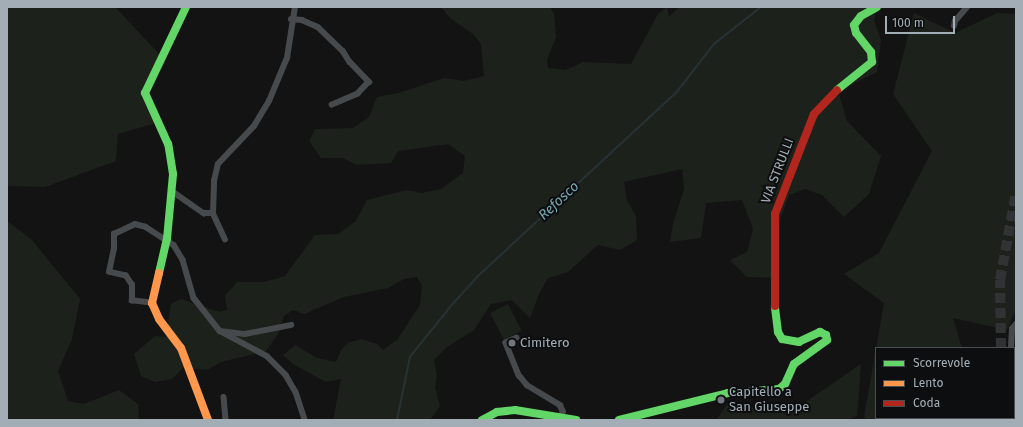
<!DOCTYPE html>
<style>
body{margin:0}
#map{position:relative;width:1023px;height:427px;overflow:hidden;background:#131313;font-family:"Fira Sans",sans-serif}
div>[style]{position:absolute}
.green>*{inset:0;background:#1c221b;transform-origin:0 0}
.stream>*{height:1.5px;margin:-0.75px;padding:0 0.75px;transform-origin:0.75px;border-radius:0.75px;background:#263235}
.highway-tunnel>*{height:10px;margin-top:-5px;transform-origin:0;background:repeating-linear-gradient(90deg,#303233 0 10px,transparent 0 15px)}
.street>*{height:5.5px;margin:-2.75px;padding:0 2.75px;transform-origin:2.75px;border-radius:2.75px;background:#474a4c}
.fast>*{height:8px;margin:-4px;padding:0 4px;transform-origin:4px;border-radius:4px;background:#63d668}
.slow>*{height:8px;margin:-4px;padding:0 4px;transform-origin:4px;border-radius:4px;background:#ff974d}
.jam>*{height:8px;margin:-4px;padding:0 4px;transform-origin:4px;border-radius:4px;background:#b3261e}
.dots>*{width:11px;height:11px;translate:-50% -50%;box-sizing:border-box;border:2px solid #0d0e0f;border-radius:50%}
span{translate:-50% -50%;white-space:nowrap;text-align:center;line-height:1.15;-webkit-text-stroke:4px #0d0e0f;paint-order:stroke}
.street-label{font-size:13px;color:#a3adb5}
.poi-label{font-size:13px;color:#a3adb5}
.left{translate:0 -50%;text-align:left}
.water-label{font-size:14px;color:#77a7b3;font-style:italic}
.frame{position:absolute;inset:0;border:8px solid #a3adb5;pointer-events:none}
.legend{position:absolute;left:875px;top:347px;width:140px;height:72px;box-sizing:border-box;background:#0d0e0f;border:1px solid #494e51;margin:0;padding:5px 7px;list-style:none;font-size:12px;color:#a3adb5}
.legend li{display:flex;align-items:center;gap:8px;height:20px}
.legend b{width:20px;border:1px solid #494e51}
.scale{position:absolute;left:885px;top:16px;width:70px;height:18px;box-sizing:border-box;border:2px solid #a3adb5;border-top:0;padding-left:5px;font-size:12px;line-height:14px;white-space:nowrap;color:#a3adb5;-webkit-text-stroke:3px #0d0e0f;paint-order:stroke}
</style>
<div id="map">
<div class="green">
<i style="clip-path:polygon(7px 7px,115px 7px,163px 58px,150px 84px,148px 96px,160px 122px,118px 134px,116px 161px,45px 187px,7px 186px)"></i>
<i style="clip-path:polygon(441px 7px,550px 7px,554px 14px,556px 37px,547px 60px,548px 68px,566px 70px,583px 62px,631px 64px,658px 14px,667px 7px,669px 17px,679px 7px,877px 7px,874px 20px,881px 40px,877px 72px,838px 91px,847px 121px,881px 156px,869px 194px,844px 217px,822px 195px,805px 189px,789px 195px,777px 229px,779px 278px,747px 277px,730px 260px,747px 252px,753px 229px,742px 200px,706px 203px,701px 238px,670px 242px,673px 224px,684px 189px,682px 169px,624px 182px,627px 200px,636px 216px,637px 240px,620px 250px,598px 245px,568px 272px,548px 278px,539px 294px,530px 318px,512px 300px,491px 304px,474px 330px,447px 347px,434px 360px,437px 376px,435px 387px,440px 406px,430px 420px,333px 420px,341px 379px,326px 382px,293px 364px,283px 355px,295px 345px,317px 358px,336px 362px,341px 350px,348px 343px,361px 339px,377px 344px,383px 350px,397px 340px,420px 305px,422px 286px,417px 277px,404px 279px,388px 288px,344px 297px,304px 314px,293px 310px,284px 316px,278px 334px,266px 351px,221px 362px,207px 370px,183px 368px,172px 379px,155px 382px,141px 376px,134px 354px,155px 336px,166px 337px,171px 304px,181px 299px,219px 312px,227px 310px,225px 296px,237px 282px,264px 282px,285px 276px,315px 235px,338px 234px,356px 221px,367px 200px,406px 190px,422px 193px,441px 189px,463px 173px,465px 156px,448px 144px,398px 151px,391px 163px,357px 165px,343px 158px,321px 158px,309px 141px,315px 129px,353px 128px,369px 117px,377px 97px,399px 93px,444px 78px,464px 81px,484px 76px,481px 44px,473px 34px,450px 18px)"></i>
<i style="clip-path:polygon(914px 13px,955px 33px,997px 13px,1016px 14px,1016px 310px,1007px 330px,953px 318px,962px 348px,876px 348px,876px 418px,921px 418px,866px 420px,864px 417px,884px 303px,844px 274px,879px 253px,932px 151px,893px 94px)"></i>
<i style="clip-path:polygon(7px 221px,32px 240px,80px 299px,72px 339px,58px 371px,68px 401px,84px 404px,119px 390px,138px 404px,139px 420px,7px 420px)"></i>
<i style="left:508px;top:304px;width:30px;height:20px;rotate:63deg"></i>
<i style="clip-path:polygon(861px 364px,857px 416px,845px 420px,716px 420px,729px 402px,788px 414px)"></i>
</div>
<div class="stream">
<i style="left:397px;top:420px;width:64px;rotate:-78.3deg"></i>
<i style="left:410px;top:357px;width:65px;rotate:-51.2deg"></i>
<i style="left:451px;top:306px;width:39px;rotate:-48deg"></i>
<i style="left:477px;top:277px;width:271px;rotate:-42.8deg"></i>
<i style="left:676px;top:93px;width:62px;rotate:-52.2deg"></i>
<i style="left:714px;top:44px;width:60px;rotate:-38.2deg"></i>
</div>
<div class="highway-tunnel">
<i style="left:1001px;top:348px;width:68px;rotate:-90.8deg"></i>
<i style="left:1000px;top:280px;width:88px;rotate:-79.6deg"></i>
<i style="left:1003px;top:418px;width:2px;rotate:90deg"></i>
</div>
<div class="street">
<i style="left:291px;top:19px;width:11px;rotate:5deg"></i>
<i style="left:302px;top:20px;width:17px;rotate:24deg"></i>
<i style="left:318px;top:27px;width:35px;rotate:44deg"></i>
<i style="left:343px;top:51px;width:13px;rotate:58deg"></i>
<i style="left:350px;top:62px;width:28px;rotate:46deg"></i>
<i style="left:369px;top:82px;width:16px;rotate:133deg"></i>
<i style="left:358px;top:94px;width:28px;rotate:157deg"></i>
<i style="left:954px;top:26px;width:5px;rotate:-79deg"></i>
<i style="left:955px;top:21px;width:18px;rotate:-49deg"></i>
<i style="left:172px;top:191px;width:39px;rotate:35deg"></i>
<i style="left:204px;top:213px;width:9px"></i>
<i style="left:213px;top:213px;width:29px;rotate:65deg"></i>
<i style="left:213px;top:213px;width:32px;rotate:-88deg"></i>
<i style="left:214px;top:181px;width:17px;rotate:-77deg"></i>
<i style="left:218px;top:164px;width:52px;rotate:-46.5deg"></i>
<i style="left:254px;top:126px;width:29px;rotate:-59deg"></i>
<i style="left:269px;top:101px;width:47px;rotate:-67.3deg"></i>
<i style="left:287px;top:58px;width:52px;rotate:-81.1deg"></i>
<i style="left:152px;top:303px;width:20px;rotate:-174deg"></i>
<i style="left:132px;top:301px;width:16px;rotate:-90deg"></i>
<i style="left:132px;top:285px;width:11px;rotate:-124deg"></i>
<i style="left:126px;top:276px;width:17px;rotate:-167deg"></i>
<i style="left:109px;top:272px;width:24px;rotate:-78deg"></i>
<i style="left:114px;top:249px;width:15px;rotate:-90deg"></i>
<i style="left:114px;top:234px;width:23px;rotate:-25deg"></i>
<i style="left:135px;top:224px;width:11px;rotate:15deg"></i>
<i style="left:146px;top:227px;width:33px;rotate:33deg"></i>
<i style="left:174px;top:245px;width:17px;rotate:59deg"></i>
<i style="left:183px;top:260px;width:40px;rotate:74deg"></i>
<i style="left:194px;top:298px;width:42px;rotate:51.8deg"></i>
<i style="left:220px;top:331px;width:53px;rotate:28deg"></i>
<i style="left:267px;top:356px;width:27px;rotate:45deg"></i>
<i style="left:286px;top:375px;width:20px;rotate:60deg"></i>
<i style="left:296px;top:392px;width:29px;rotate:72deg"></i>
<i style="left:220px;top:331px;width:25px;rotate:7deg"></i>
<i style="left:245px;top:334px;width:47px;rotate:-11.1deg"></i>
<i style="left:517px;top:338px;width:12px;rotate:156deg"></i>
<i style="left:506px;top:343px;width:35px;rotate:68deg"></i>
<i style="left:519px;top:375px;width:13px;rotate:51deg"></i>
<i style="left:527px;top:385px;width:39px;rotate:31deg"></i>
<i style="left:560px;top:405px;width:7px;rotate:63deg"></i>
<i style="left:563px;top:411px;width:7px;rotate:98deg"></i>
<i style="left:1011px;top:348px;width:19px;rotate:-87deg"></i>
<i style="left:1012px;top:329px;width:6px;rotate:-51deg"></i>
<i style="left:224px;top:397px;width:23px;rotate:85deg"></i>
<i style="left:987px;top:420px;width:4px;rotate:-34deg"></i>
</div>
<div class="fast">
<i style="left:837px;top:90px;width:45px;rotate:-38.7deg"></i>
<i style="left:872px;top:62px;width:10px;rotate:-96deg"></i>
<i style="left:871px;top:52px;width:24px;rotate:-128deg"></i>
<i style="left:856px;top:33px;width:8px;rotate:-104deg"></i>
<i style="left:854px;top:25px;width:11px;rotate:-52deg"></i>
<i style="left:861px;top:16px;width:18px;rotate:-29deg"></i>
<i style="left:159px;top:273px;width:35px;rotate:-77deg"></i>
<i style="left:167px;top:239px;width:65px;rotate:-84.7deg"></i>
<i style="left:173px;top:174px;width:30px;rotate:-99deg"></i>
<i style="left:168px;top:144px;width:56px;rotate:-114.3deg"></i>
<i style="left:145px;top:93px;width:95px;rotate:-64.5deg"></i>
<i style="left:482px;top:420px;width:17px;rotate:-28deg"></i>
<i style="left:497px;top:412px;width:18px;rotate:-6deg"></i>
<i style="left:515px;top:410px;width:62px;rotate:9.3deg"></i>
<i style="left:619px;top:420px;width:112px;rotate:-13.9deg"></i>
<i style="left:728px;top:393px;width:51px;rotate:-4.5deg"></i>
<i style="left:779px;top:389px;width:8px;rotate:-40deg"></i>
<i style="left:785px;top:384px;width:22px;rotate:-66deg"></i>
<i style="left:794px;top:364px;width:41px;rotate:-36deg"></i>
<i style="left:827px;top:340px;width:5px;rotate:-101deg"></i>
<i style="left:826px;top:335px;width:7px;rotate:-153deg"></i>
<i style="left:820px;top:332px;width:23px;rotate:155deg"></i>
<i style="left:799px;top:342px;width:17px;rotate:-170deg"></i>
<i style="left:782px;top:339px;width:8px;rotate:-120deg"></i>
<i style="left:778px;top:332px;width:26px;rotate:-97deg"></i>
</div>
<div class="slow">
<i style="left:159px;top:273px;width:31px;rotate:103deg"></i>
<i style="left:152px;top:303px;width:17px;rotate:66deg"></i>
<i style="left:159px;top:319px;width:36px;rotate:53deg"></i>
<i style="left:181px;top:348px;width:77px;rotate:69.4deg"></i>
</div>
<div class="jam">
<i style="left:775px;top:306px;width:92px;rotate:-90deg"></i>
<i style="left:775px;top:214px;width:107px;rotate:-68.7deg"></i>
<i style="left:814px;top:114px;width:33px;rotate:-46deg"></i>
</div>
<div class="dots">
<i style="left:512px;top:343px;background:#71777c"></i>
<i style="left:721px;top:400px;background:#71777c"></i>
</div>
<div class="street-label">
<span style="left:778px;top:171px;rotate:-69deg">VIA STRULLI</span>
</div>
<div class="poi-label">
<span class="left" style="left:520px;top:343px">Cimitero</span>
<span class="left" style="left:729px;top:400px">Capitello a<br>San Giuseppe</span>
</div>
<div class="water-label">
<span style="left:559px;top:201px;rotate:-43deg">Refosco</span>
</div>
<div class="frame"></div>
<ul class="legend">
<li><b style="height:5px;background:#63d668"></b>Scorrevole</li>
<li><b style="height:5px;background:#ff974d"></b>Lento</li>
<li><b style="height:5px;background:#b3261e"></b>Coda</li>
</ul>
<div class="scale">100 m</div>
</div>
